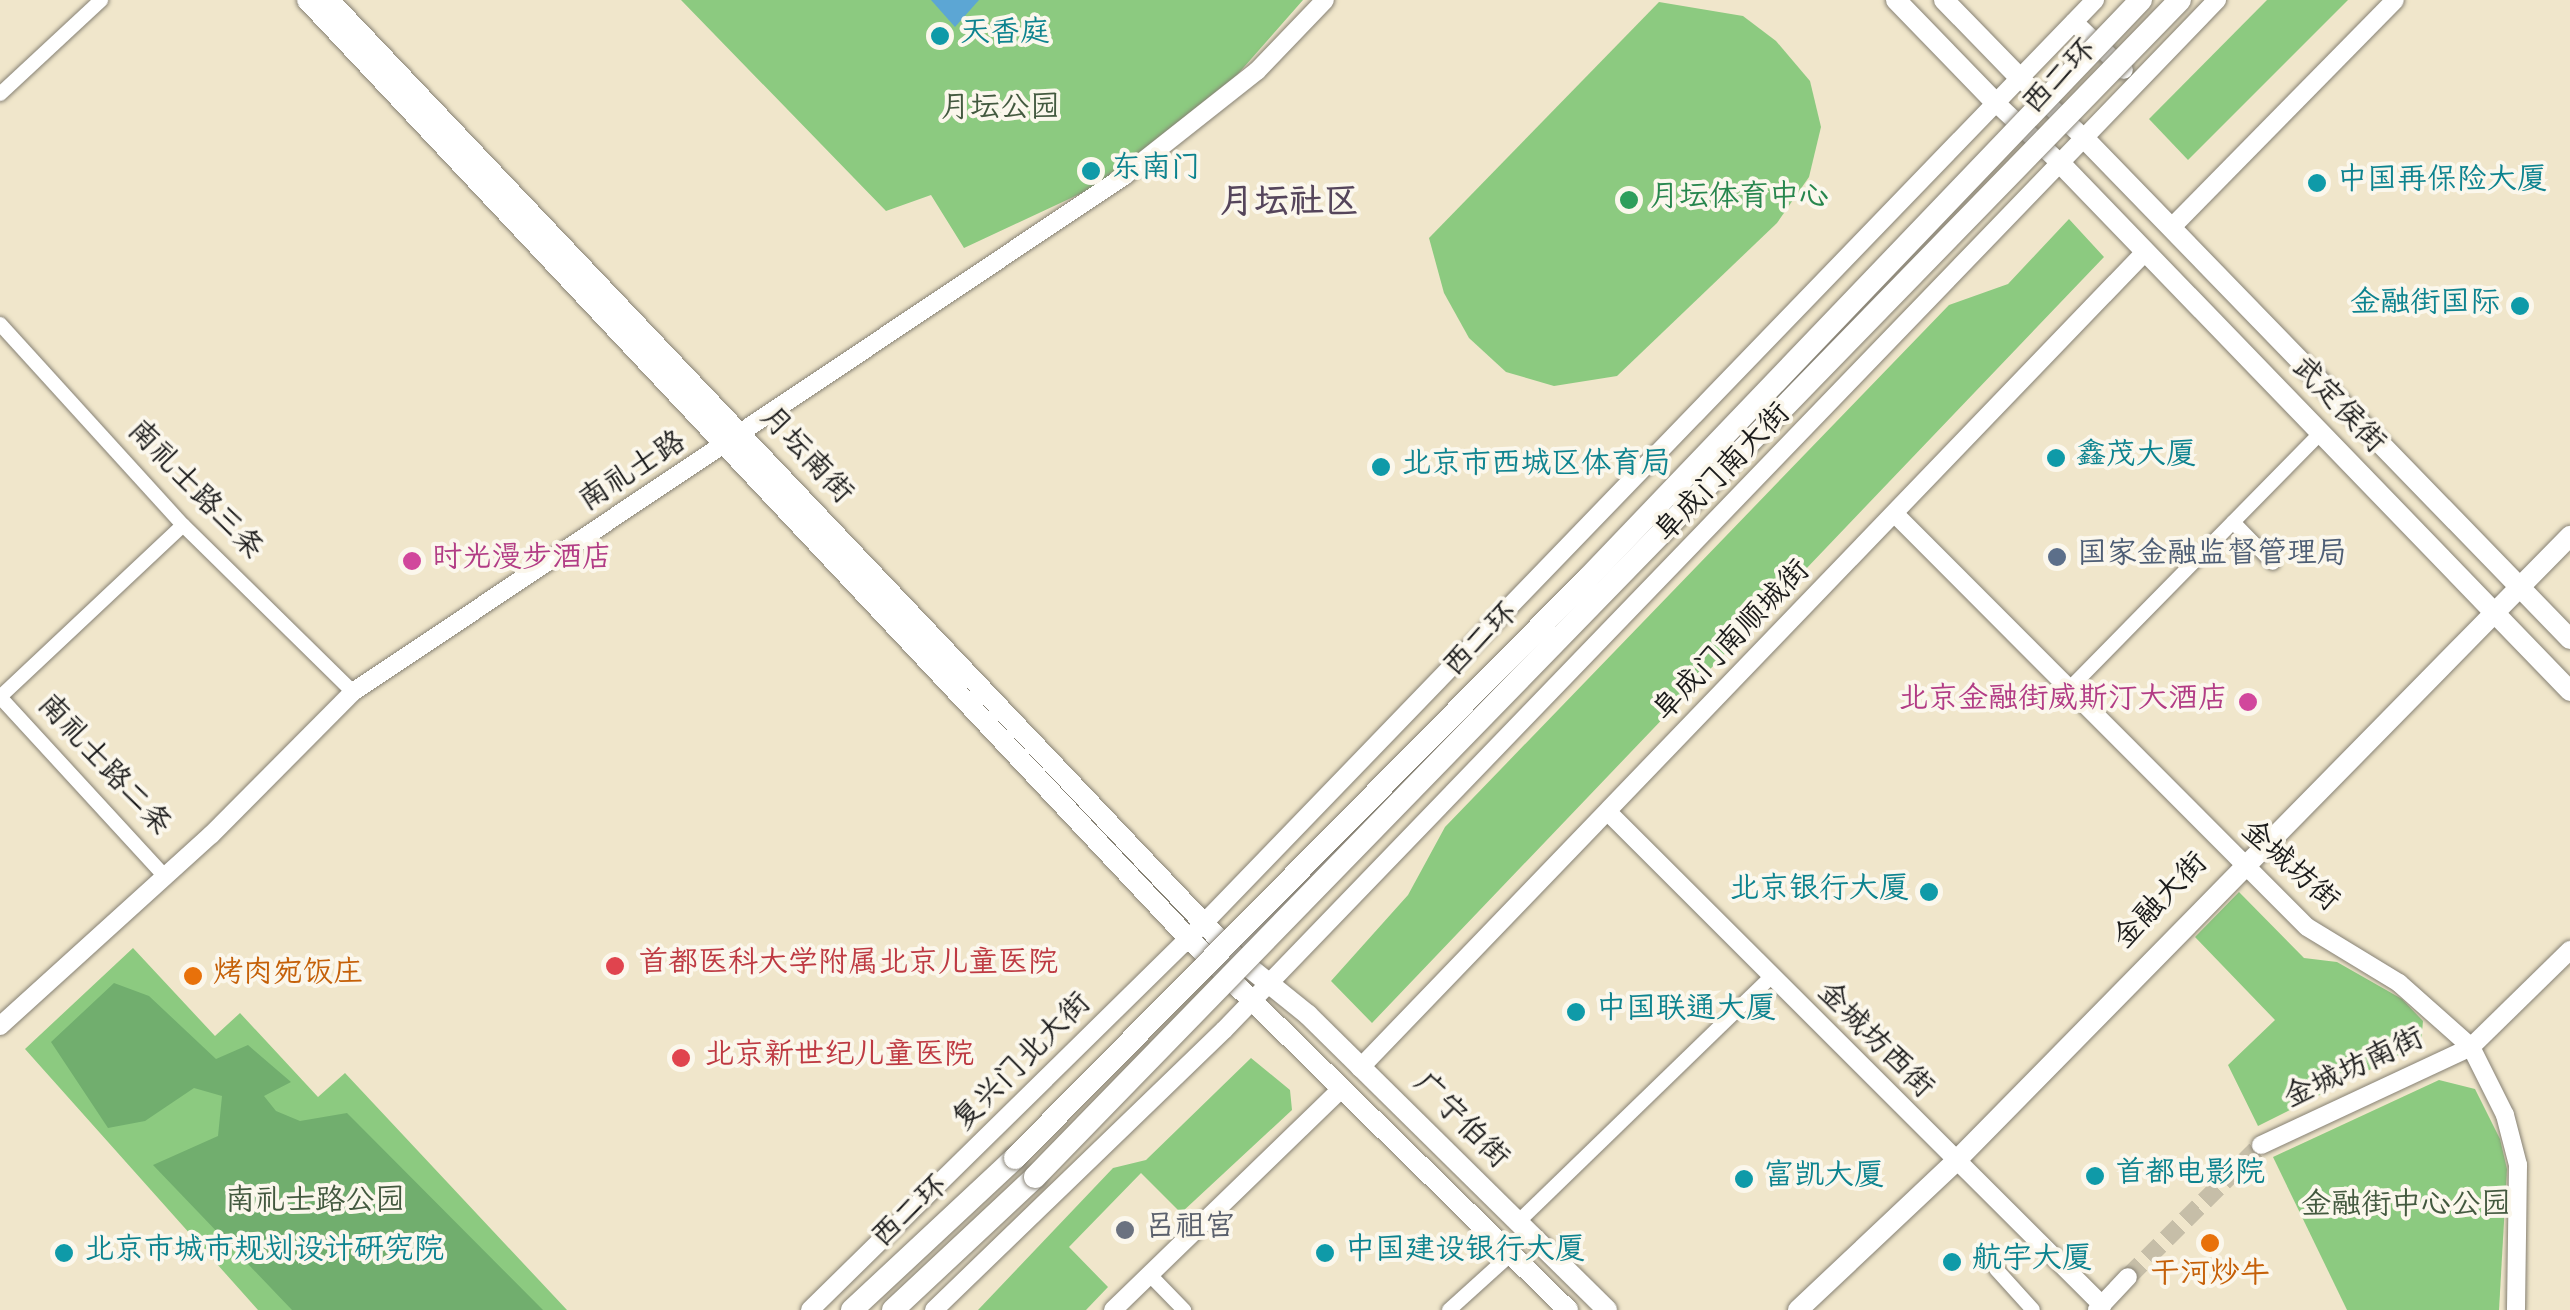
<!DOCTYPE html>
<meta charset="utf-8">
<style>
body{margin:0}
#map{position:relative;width:2570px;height:1310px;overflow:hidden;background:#f0e6cb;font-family:"Gochi Hand","LXGW WenKai TC",sans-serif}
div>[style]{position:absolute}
.green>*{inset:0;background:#8cca80}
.forest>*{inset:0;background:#71ae6e}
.water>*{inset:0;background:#5ca6d4}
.tertiary-tunnel>*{height:18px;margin-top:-9px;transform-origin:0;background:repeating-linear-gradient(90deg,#c6bea8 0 18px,transparent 0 27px)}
.roads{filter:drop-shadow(0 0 2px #868174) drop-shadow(0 0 2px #868174)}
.minor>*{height:14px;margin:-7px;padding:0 7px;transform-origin:7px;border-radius:7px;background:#fff}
.tertiary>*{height:18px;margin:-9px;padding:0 9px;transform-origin:9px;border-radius:9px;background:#fff}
.secondary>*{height:20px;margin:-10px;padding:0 10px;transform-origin:10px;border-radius:10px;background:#fff}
.trunk>*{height:22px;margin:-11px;padding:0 11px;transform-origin:11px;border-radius:11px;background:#fff}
.bridges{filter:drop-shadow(0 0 2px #868174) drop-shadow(0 0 2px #868174)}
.trunk-bridge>*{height:22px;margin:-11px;padding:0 11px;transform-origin:11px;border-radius:11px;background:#fff}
.dots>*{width:28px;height:28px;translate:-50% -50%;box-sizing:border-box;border:5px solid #fbf7ec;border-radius:50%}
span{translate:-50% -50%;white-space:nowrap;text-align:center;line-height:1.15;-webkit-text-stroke:8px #fbf7ec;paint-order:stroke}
.culture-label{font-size:30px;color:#0d838f}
.left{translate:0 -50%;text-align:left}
.right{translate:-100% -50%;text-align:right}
.street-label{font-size:30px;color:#1c1c1c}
.park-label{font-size:30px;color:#43593f}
.leisure-label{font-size:30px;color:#27864d}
.service-label{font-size:30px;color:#4e5e75}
.hotel-label{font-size:30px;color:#b23c85}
.health-label{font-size:30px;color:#be3a42}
.food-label{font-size:30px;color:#c56008}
.worship-label{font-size:30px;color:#5b616d}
.quarter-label{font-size:35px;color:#55455b;font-weight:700}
</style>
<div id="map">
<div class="green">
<i style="clip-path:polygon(681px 0,1303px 0,1237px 75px,1099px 185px,964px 248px,931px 195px,886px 211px)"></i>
<i style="clip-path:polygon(2267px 0,2348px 0,2188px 160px,2149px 119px)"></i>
<i style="clip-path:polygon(1659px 2px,1743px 16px,1776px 41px,1810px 81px,1821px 127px,1809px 177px,1777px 223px,1617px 376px,1554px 386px,1506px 372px,1469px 338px,1444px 293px,1429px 238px)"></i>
<i style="clip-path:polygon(2069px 219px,2104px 257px,1372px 1023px,1331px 981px,1408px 895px,1445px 827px,1949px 305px,2008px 284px)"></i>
<i style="clip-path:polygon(2239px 892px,2304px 958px,2337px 962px,2402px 999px,2423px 1021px,2421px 1044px,2258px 1126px,2228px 1065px,2275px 1020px,2195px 937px)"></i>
<i style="clip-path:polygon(133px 948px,215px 1036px,240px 1013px,318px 1097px,345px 1073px,567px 1310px,258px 1310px,25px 1049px)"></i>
<i style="clip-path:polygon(1251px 1058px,1290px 1090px,1292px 1110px,1181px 1213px,1141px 1173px,1069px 1247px,1108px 1287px,1086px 1310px,978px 1310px,1113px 1168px,1146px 1160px)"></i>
<i style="clip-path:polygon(2439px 1080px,2475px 1089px,2500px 1139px,2507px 1169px,2499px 1310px,2347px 1310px,2273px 1157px)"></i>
</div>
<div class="forest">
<i style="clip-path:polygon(114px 983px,149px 996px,216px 1059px,248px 1045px,291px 1082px,264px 1096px,276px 1111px,300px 1121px,347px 1113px,543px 1310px,292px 1310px,153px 1165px,218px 1136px,222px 1096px,194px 1088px,145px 1121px,108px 1128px,51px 1042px)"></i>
</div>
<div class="water">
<i style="clip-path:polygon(931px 0,979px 0,955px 27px)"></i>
</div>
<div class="tertiary-tunnel">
<i style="left:2128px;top:1277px;width:187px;rotate:-44.8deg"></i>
</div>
<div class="roads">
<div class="minor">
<i style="left:0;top:94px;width:138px;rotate:-42.9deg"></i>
<i style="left:0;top:324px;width:272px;rotate:47.7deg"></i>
<i style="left:183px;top:525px;width:238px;rotate:44.5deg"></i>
<i style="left:2233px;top:522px;width:57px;rotate:45.7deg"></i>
<i style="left:2069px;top:689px;width:358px;rotate:-45.5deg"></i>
<i style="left:0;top:697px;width:251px;rotate:-43.2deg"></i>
<i style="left:0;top:697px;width:241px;rotate:47.4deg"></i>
<i style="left:1517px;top:1223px;width:352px;rotate:-44.1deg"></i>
<i style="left:1996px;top:1269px;width:55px;rotate:47.9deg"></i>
<i style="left:1150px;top:1275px;width:49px;rotate:45.8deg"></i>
<i style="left:1449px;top:1310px;width:84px;rotate:-42.1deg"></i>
</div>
<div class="tertiary">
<i style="left:2074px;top:22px;width:69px;rotate:43.8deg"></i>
<i style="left:2019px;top:77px;width:89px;rotate:43.2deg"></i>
<i style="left:1995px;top:102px;width:89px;rotate:43.2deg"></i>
<i style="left:2174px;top:225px;width:315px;rotate:-45.5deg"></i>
<i style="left:1895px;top:514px;width:583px;rotate:45.07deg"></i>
<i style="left:2307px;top:927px;width:108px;rotate:31.3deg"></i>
<i style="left:2399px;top:983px;width:96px;rotate:41.6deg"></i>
<i style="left:2471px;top:1047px;width:76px;rotate:63.4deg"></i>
<i style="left:2505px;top:1115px;width:52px;rotate:75.4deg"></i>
<i style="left:2518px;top:1165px;width:145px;rotate:90.8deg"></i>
<i style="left:1609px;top:813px;width:697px;rotate:44.94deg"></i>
<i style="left:1249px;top:941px;width:115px;rotate:-46.4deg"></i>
<i style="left:0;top:1026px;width:285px;rotate:-42.2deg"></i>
<i style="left:211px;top:835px;width:202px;rotate:-45.2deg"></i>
<i style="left:353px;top:692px;width:928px;rotate:-33.79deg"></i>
<i style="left:1124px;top:176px;width:169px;rotate:-38.3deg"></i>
<i style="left:1257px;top:71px;width:98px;rotate:-46.2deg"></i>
<i style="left:1360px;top:1068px;width:1131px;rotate:-46.11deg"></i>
<i style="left:2261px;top:1145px;width:232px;rotate:-25deg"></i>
<i style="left:2471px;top:1047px;width:139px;rotate:-44.4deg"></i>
<i style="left:810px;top:1310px;width:552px;rotate:-44.49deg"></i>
<i style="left:1204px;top:923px;width:1283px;rotate:-46.01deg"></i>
<i style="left:934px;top:1310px;width:403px;rotate:-44deg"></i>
<i style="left:1224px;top:1030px;width:1431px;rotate:-46.05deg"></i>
<i style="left:1113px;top:1310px;width:319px;rotate:-44.1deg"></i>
<i style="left:2097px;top:1310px;width:45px;rotate:-46.8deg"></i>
</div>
<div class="secondary">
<i style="left:307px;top:0;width:1287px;rotate:46.79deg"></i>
<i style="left:1188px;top:938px;width:532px;rotate:44.39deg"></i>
<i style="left:329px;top:0;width:1317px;rotate:46.54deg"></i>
<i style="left:1235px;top:956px;width:94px;rotate:38.9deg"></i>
<i style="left:1308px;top:1015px;width:420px;rotate:44.6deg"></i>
<i style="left:1896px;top:0;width:142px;rotate:45.9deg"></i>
<i style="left:1944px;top:0;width:107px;rotate:45.8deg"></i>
<i style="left:2084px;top:138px;width:698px;rotate:45.87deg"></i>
<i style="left:2060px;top:163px;width:734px;rotate:45.99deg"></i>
<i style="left:1798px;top:1310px;width:216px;rotate:-43.3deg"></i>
<i style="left:1955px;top:1162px;width:878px;rotate:-45.51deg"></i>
</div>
<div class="trunk">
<i style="left:852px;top:1310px;width:223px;rotate:-43deg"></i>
<i style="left:893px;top:1310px;width:195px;rotate:-43.1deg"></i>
</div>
</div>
<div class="bridges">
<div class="trunk-bridge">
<i style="left:1015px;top:1158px;width:815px;rotate:-45.35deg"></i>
<i style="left:1588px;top:578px;width:800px;rotate:-46.27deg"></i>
<i style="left:1035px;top:1177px;width:1642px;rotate:-45.79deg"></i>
</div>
</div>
<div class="dots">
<i style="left:940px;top:36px;background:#0f9aa8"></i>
<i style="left:1091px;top:171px;background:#0f9aa8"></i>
<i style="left:2317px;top:183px;background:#0f9aa8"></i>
<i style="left:1629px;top:200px;background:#2e9e5b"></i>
<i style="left:2520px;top:306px;background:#0f9aa8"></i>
<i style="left:2056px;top:458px;background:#0f9aa8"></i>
<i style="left:1381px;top:467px;background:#0f9aa8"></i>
<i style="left:2057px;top:557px;background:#5c6f8a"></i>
<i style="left:412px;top:561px;background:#d1479c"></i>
<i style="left:2248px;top:702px;background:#d1479c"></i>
<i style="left:1929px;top:892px;background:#0f9aa8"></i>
<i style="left:615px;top:966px;background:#e0444e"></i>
<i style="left:193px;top:976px;background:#e8710a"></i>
<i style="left:1576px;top:1012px;background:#0f9aa8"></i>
<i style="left:681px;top:1058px;background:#e0444e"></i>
<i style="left:2095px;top:1176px;background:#0f9aa8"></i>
<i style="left:1744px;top:1179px;background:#0f9aa8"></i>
<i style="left:1125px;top:1230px;background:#6b7280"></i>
<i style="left:2210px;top:1243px;background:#e8710a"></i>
<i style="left:64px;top:1253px;background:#0f9aa8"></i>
<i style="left:1325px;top:1253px;background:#0f9aa8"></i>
<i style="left:1952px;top:1262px;background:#0f9aa8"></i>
</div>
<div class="culture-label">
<span class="left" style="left:960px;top:36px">天香庭</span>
<span class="left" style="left:1111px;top:171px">东南门</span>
<span class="left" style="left:2337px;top:183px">中国再保险大厦</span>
<span class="right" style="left:2500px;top:306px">金融街国际</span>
<span class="left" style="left:2076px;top:458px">鑫茂大厦</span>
<span class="left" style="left:1401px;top:467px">北京市西城区体育局</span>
<span class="right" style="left:1909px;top:892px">北京银行大厦</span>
<span class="left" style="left:1596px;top:1012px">中国联通大厦</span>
<span class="left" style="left:2115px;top:1176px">首都电影院</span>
<span class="left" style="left:1764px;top:1179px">富凯大厦</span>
<span class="left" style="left:84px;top:1253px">北京市城市规划设计研究院</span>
<span class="left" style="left:1345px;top:1253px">中国建设银行大厦</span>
<span class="left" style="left:1972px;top:1262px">航宇大厦</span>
</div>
<div class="street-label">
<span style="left:2062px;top:79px;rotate:-46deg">西二环</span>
<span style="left:2336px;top:407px;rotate:46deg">武定侯街</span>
<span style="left:804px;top:457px;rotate:47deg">月坛南街</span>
<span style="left:634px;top:474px;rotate:-33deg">南礼士路</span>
<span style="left:1725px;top:475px;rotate:-46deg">阜成门南大街</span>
<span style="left:193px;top:492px;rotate:46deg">南礼士路三条</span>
<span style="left:1483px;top:642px;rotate:-45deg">西二环</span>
<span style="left:1734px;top:643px;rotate:-46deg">阜成门南顺城街</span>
<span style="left:102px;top:767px;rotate:47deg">南礼士路二条</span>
<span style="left:2288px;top:868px;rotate:42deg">金城坊街</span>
<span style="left:2163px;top:903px;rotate:-46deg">金融大街</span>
<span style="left:1873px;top:1042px;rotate:45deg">金城坊西街</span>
<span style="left:1024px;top:1064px;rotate:-45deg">复兴门北大街</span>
<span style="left:2355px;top:1071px;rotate:-25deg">金城坊南街</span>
<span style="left:1459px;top:1123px;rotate:45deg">广宁伯街</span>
<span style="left:912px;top:1214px;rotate:-43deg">西二环</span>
</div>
<div class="park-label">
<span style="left:1000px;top:111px">月坛公园</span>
<span style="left:315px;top:1204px">南礼士路公园</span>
<span style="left:2406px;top:1208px">金融街中心公园</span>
</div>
<div class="leisure-label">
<span class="left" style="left:1649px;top:200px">月坛体育中心</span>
</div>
<div class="service-label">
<span class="left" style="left:2077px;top:557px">国家金融监督管理局</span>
</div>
<div class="hotel-label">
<span class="left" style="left:432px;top:561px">时光漫步酒店</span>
<span class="right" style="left:2228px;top:702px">北京金融街威斯汀大酒店</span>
</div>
<div class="health-label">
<span class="left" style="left:638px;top:966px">首都医科大学附属北京儿童医院</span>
<span class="left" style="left:704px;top:1058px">北京新世纪儿童医院</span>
</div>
<div class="food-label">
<span class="left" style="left:213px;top:976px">烤肉宛饭庄</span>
<span style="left:2210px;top:1277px">干河炒牛</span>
</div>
<div class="worship-label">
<span class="left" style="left:1145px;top:1230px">吕祖宫</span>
</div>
<div class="quarter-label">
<span style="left:1289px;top:206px">月坛社区</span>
</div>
</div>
